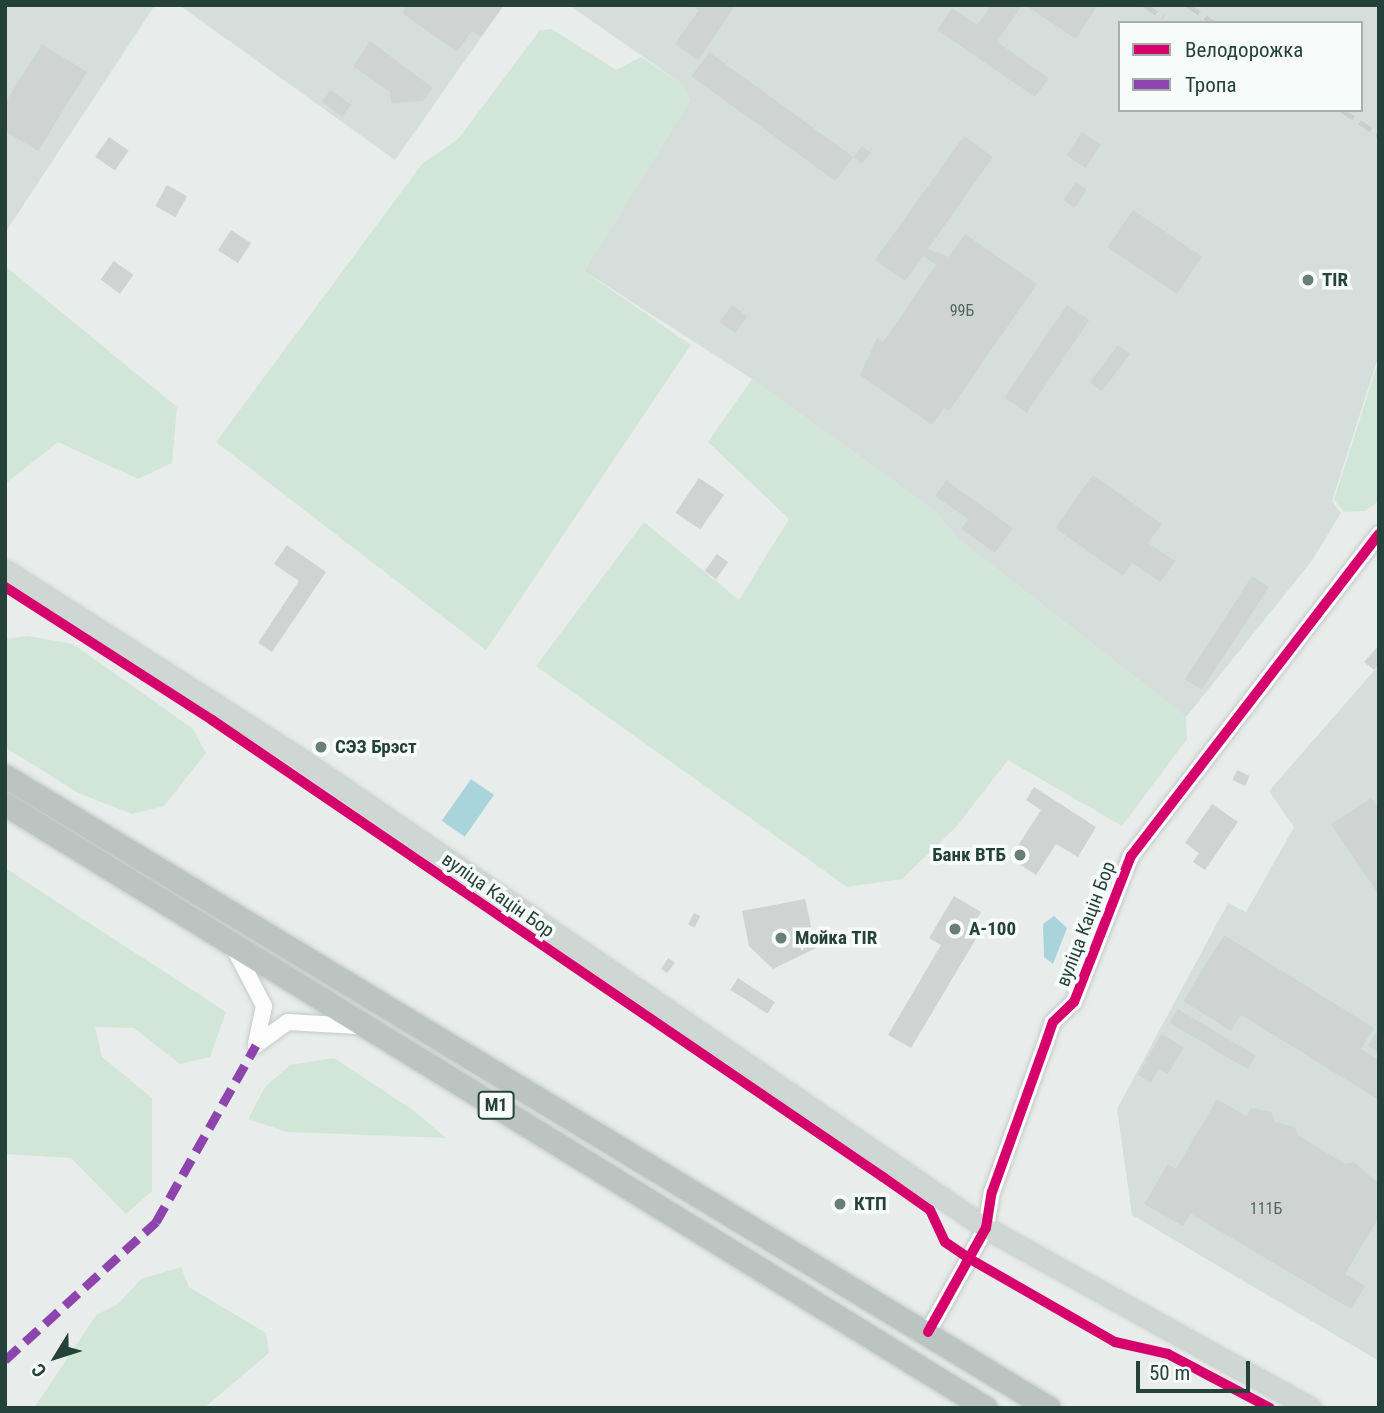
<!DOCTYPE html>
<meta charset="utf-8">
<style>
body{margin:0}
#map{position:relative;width:1384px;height:1413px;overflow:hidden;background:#e8edeb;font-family:"Roboto Condensed",sans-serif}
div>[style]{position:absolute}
.built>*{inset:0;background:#d6dedb}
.green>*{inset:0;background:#d1e6d8}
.water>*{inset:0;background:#a9d4db;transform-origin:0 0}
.building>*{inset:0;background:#cfd4d2;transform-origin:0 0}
.roads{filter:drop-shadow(0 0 2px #c5cac8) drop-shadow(0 0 2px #c5cac8)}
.minor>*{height:16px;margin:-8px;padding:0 8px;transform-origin:8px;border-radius:8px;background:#fcfcfc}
.major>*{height:19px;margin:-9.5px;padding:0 9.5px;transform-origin:9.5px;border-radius:9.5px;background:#cfd7d5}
.highway>*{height:23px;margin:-11.5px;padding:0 11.5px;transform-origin:11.5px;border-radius:11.5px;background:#bcc4c2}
.rail>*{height:4.5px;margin-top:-2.25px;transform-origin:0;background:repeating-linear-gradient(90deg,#c9cdcc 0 14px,transparent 0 21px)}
.quiet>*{height:9px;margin-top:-4.5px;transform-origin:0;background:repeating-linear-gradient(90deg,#8e44ad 0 18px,transparent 0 27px)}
.cycleway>*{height:10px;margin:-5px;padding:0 5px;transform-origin:5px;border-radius:5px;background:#d6006c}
.dots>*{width:19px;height:19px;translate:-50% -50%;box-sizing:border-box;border:4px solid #f7fbf9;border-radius:50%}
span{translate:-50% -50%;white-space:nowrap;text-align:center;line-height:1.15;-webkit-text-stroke:7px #f7fbf9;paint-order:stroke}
.number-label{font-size:16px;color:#506761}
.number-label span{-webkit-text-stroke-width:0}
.shield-label span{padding:2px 5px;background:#f7fbf9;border:2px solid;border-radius:5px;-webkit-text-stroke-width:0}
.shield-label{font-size:18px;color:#24423a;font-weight:700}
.poi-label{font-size:19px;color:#24423a;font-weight:700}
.left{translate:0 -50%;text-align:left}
.right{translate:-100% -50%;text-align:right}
.street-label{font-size:19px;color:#24423a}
.frame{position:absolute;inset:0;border:7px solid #24423a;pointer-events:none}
.legend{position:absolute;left:1118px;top:21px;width:245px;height:91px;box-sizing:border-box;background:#f7fbf9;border:2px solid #a3b1ad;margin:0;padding:9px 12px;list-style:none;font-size:21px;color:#24423a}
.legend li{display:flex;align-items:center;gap:14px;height:35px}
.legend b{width:35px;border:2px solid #a3b1ad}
.north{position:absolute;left:21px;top:1322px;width:70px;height:70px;-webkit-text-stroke:5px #f7fbf9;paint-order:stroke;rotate:232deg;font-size:19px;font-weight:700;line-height:28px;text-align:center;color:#24423a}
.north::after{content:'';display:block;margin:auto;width:24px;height:32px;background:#24423a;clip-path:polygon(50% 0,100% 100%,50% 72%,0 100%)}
.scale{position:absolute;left:1136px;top:1361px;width:114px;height:32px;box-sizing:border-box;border:4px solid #24423a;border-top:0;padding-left:9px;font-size:21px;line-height:24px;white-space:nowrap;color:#24423a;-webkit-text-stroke:5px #f7fbf9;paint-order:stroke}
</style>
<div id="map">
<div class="built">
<i style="clip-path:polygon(5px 5px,155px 5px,5px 233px)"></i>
<i style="clip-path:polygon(179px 5px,504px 5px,395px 160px)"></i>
<i style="clip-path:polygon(evenodd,569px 5px,1379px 5px,1379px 355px,1332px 501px,1341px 513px,1311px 562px,1186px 717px,958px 539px,936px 512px,752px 379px,584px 271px,690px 100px,682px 84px,569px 5px,1120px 23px,1361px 23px,1361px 110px,1120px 110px,1120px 23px)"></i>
<i style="clip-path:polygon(1379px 665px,1379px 1361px,1132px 1215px,1117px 1109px,1228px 903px,1246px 912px,1294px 827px,1269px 791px)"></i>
</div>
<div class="green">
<i style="clip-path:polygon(552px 29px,616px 70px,641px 57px,682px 84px,690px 100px,584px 271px,691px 345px,486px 650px,216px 442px,422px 164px,458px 139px,540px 30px)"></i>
<i style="clip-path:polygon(5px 266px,177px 407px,172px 463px,138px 479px,58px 442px,5px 484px)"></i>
<i style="clip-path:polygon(1379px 359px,1379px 501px,1365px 511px,1344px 512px,1334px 500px)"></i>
<i style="clip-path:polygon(752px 379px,936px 512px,958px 539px,1186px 717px,1187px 739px,1122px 826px,1008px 760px,957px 826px,902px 879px,847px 887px,536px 666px,644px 522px,739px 600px,789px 519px,708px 442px)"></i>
<i style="clip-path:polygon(28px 636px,73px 644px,192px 728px,206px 753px,164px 806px,132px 814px,78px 793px,5px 747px,5px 639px)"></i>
<i style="clip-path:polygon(5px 868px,226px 1012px,210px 1057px,180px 1064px,134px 1028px,95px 1027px,102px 1057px,152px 1098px,152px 1191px,126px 1214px,71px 1158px,5px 1154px)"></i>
<i style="clip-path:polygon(334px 1058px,414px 1111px,446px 1138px,287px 1132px,248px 1119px,265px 1087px,290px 1065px)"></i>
<i style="clip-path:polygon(181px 1267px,189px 1287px,266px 1333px,269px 1353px,204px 1408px,34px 1408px,96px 1315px,118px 1304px,141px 1279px)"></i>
</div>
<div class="water">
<i style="left:471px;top:779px;width:28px;height:51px;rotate:35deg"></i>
<i style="clip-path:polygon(1054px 916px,1067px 928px,1053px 964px,1044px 957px,1043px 924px)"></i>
</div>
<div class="building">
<i style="clip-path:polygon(408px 5px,504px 5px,481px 37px,472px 31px,457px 52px,402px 13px)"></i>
<i style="clip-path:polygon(692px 5px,736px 5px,698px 60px,675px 44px,699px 10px)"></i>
<i style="clip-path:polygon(991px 5px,1022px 5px,997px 42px,1049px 78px,1035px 97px,937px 30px,952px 8px,977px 25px)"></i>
<i style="clip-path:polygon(1025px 5px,1098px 5px,1076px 39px)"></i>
<i style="clip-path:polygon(370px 41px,433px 88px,423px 101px,391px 103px,390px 92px,353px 66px)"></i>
<i style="clip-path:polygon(42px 44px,87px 72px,38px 151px,5px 131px,5px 103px)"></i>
<i style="left:709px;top:52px;width:178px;height:30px;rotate:36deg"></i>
<i style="left:331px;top:90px;width:25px;height:15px;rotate:37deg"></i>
<i style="left:1082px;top:132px;width:23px;height:28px;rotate:34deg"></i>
<i style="clip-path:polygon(964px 136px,993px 157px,928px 249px,949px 257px,965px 234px,1037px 284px,949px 411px,944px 408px,932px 425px,860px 375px,877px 338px,883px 342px,936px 265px,923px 256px,905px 281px,875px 260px)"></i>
<i style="left:109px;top:137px;width:24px;height:24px;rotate:35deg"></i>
<i style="left:862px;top:146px;width:11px;height:14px;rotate:38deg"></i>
<i style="left:1076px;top:182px;width:14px;height:22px;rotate:36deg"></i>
<i style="left:167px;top:185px;width:23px;height:24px;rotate:29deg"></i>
<i style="left:1133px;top:210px;width:83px;height:45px;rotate:34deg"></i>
<i style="left:231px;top:230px;width:24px;height:24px;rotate:33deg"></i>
<i style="left:114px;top:261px;width:24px;height:23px;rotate:36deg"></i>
<i style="left:732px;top:305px;width:19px;height:21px;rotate:36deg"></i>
<i style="left:1067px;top:305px;width:27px;height:112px;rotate:34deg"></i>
<i style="left:1118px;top:345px;width:15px;height:47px;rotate:37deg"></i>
<i style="clip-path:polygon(1093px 475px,1162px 524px,1148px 543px,1175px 561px,1160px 582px,1132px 563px,1123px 576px,1055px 528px)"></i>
<i style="left:699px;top:478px;width:30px;height:42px;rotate:34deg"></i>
<i style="clip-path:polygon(946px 480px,1013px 528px,995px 553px,961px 529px,968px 519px,935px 496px)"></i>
<i style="clip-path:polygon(287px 545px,326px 572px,272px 652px,258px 643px,299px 581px,274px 564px)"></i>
<i style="left:717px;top:554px;width:14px;height:21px;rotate:36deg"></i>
<i style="left:1252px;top:576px;width:20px;height:123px;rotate:33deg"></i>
<i style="clip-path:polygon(1379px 645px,1379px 664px,1374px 670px,1364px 662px)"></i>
<i style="left:1237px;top:770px;width:14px;height:11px;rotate:25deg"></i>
<i style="clip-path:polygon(1034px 787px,1096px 827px,1078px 857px,1056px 844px,1036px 875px,1010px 858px,1041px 810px,1026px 800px)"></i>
<i style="clip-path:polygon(1371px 798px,1379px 810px,1379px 895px,1331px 824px)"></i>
<i style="clip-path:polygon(1212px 804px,1238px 822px,1205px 870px,1193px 862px,1199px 853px,1185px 843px)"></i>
<i style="clip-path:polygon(954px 896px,981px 912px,972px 927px,980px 932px,911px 1048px,888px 1035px,941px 945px,929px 938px)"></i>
<i style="clip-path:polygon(805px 899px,816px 948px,773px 969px,749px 946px,742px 911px)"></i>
<i style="left:694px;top:913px;width:7px;height:13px;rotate:27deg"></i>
<i style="clip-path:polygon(1224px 935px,1374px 1028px,1361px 1049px,1379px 1060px,1379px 1100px,1241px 1015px,1231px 1031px,1183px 1001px)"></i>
<i style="clip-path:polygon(668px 958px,675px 963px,667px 973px,661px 969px)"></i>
<i style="left:738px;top:978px;width:44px;height:14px;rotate:33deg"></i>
<i style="left:1178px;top:1009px;width:91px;height:16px;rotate:31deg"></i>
<i style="clip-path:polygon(1376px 1033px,1379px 1035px,1379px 1053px,1368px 1046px)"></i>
<i style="clip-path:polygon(1161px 1034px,1184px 1047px,1168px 1074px,1159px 1069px,1151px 1083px,1138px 1075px)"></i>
<i style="clip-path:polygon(1217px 1099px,1246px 1116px,1251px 1108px,1272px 1112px,1275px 1122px,1295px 1127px,1298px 1135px,1345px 1164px,1354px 1162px,1379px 1184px,1379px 1217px,1345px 1274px,1365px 1286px,1351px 1309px,1191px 1214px,1183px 1226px,1144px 1204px,1168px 1164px,1176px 1169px)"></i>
</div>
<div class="roads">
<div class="minor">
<i style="left:236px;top:952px;width:61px;rotate:62.6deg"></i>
<i style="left:264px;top:1006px;width:40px;rotate:102deg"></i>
<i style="left:256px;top:1045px;width:39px;rotate:-36deg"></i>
<i style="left:288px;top:1022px;width:69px;rotate:3.3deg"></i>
<i style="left:928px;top:1332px;width:119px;rotate:-60.9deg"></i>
<i style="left:986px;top:1228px;width:36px;rotate:-81deg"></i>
<i style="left:992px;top:1192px;width:159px;rotate:-70.2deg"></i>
<i style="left:1046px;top:1042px;width:21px;rotate:-71deg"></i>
<i style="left:1053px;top:1022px;width:29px;rotate:-44deg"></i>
<i style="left:1074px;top:1002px;width:157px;rotate:-68.7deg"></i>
<i style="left:1131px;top:856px;width:406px;rotate:-52.4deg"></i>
</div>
<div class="major">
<i style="left:5px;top:570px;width:360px;rotate:32.6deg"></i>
<i style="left:308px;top:764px;width:822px;rotate:34.39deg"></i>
<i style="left:986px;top:1228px;width:372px;rotate:29deg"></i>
</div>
<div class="highway">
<i style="left:5px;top:776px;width:1220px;rotate:31.19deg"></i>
<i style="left:5px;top:804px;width:1152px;rotate:31.62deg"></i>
</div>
</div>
<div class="rail">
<i style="left:1145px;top:5px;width:22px;rotate:34deg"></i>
<i style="left:1188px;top:5px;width:32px;rotate:35deg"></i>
<i style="left:1342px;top:110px;width:45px;rotate:34deg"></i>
</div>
<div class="quiet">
<i style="left:5px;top:1360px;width:205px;rotate:-42.4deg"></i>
<i style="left:156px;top:1222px;width:203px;rotate:-60.5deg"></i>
</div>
<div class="cycleway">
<i style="left:5px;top:587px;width:246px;rotate:32.7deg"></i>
<i style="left:212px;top:720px;width:812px;rotate:34.26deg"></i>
<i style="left:883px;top:1177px;width:57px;rotate:35.1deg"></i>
<i style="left:930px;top:1210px;width:35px;rotate:65deg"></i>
<i style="left:945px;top:1242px;width:30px;rotate:34deg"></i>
<i style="left:970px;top:1259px;width:167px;rotate:29.8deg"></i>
<i style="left:1115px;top:1342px;width:54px;rotate:12.8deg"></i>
<i style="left:1168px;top:1354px;width:115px;rotate:27.9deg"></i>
<i style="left:928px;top:1332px;width:119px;rotate:-60.9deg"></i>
<i style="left:986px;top:1228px;width:36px;rotate:-81deg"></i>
<i style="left:992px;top:1192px;width:159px;rotate:-70.2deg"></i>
<i style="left:1046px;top:1042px;width:21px;rotate:-71deg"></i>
<i style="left:1053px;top:1022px;width:29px;rotate:-44deg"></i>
<i style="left:1074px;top:1002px;width:157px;rotate:-68.7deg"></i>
<i style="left:1131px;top:856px;width:406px;rotate:-52.4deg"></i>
</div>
<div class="dots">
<i style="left:1308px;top:280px;background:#697e78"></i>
<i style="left:321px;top:747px;background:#697e78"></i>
<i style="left:1020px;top:855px;background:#697e78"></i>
<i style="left:955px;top:929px;background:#697e78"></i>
<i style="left:781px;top:938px;background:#697e78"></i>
<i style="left:840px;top:1204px;background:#697e78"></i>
</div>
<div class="number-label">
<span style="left:962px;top:311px">99Б</span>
<span style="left:1266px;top:1209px">111Б</span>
</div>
<div class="shield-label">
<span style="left:496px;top:1105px">М1</span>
</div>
<div class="poi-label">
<span class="left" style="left:1322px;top:280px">TIR</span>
<span class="left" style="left:335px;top:747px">СЭЗ Брэст</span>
<span class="right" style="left:1006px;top:855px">Банк ВТБ</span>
<span class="left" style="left:969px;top:929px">А-100</span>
<span class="left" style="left:795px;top:938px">Мойка TIR</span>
<span class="left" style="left:854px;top:1204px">КТП</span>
</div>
<div class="street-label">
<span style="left:498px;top:895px;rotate:35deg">вуліца Кацін Бор</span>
<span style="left:1086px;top:924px;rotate:-69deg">вуліца Кацін Бор</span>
</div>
<div class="frame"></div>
<ul class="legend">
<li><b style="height:9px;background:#d6006c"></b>Велодорожка</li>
<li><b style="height:9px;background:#8e44ad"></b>Тропа</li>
</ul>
<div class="north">С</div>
<div class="scale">50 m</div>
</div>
